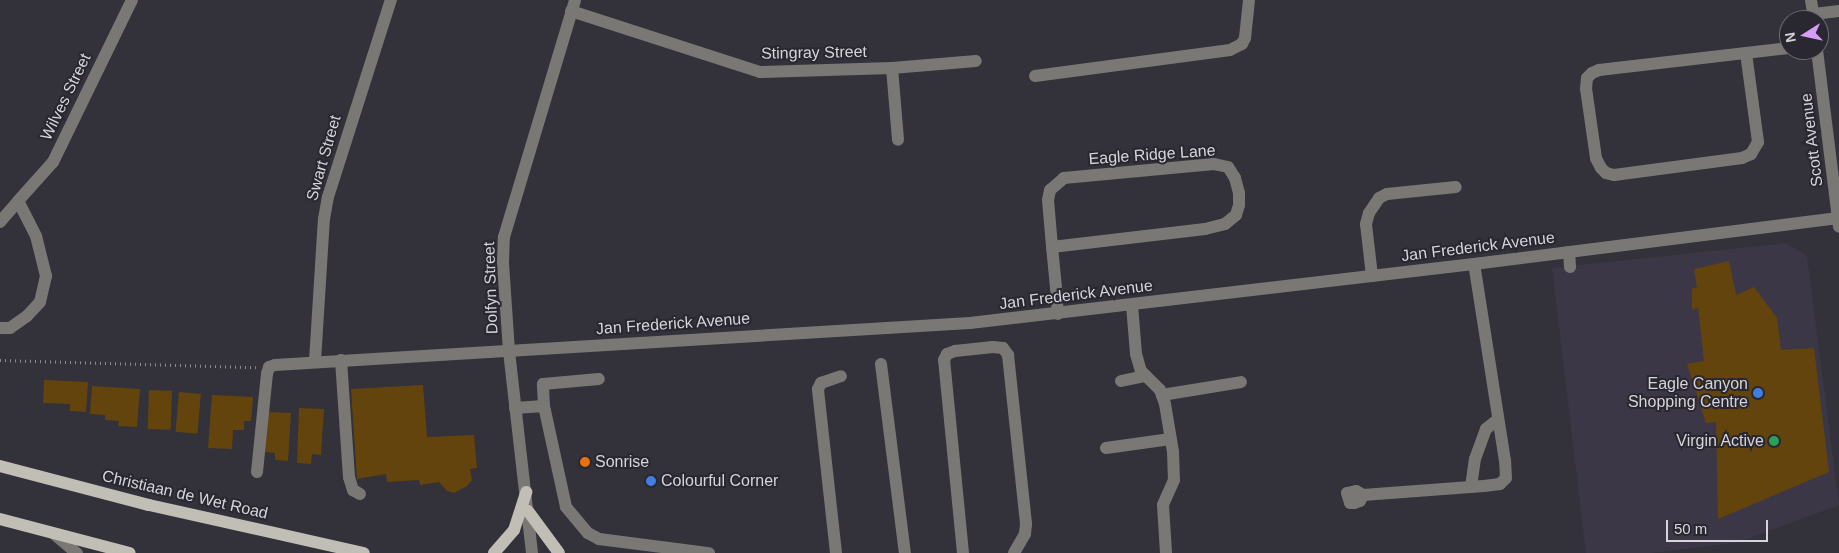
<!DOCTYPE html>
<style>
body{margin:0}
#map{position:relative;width:1839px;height:553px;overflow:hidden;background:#333139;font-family:Arial,sans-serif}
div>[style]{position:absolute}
.built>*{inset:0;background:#3c3746}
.building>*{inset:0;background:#64440d;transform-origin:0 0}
.path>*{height:2.5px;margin-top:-1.25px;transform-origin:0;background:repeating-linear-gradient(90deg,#8c8a91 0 1px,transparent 0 5px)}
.minor>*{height:12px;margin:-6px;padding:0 6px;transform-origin:6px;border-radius:6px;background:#7a7874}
.major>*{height:12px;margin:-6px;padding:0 6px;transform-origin:6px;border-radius:6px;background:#c0beb5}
.dots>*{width:14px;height:14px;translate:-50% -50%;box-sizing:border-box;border:2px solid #29272f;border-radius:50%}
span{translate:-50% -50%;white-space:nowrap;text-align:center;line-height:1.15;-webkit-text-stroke:4px #29272f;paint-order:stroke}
.street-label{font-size:16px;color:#d6d4da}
.poi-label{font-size:16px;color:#d6d4da}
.right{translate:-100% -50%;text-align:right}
.left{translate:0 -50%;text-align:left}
.north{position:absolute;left:1779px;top:10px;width:50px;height:50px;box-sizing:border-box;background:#29272f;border:1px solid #6e6c73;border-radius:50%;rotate:260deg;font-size:14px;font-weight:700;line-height:20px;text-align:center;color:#d6d4da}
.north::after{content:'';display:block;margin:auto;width:18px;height:22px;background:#d79bf9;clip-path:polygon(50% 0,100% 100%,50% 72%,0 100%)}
.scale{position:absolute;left:1666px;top:520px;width:102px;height:22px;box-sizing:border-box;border:2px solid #d6d4da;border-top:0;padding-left:6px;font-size:15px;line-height:18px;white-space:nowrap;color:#d6d4da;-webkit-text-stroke:4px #29272f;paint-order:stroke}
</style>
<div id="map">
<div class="built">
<i style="clip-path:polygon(1786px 243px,1807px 256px,1839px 505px,1736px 543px,1650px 553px,1586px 553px,1552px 268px)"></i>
</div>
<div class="building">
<i style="clip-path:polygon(1729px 261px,1736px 295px,1754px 287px,1777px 318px,1781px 350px,1814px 348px,1829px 472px,1718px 519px,1716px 422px,1706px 423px,1687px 364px,1704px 361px,1698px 307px,1692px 310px,1692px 289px,1697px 287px,1694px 269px)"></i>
<i style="clip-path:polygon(44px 380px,88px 382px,86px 412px,70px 411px,70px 404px,43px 403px)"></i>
<i style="clip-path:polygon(423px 385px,427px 437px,474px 435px,477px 468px,470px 469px,472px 480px,467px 486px,454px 493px,447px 491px,439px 482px,420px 485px,419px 480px,387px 482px,386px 474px,357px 479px,351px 389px)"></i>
<i style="clip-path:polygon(92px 386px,140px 389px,137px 427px,118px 426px,119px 421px,105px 420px,105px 415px,90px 414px)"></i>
<i style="left:149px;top:390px;width:23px;height:39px;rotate:2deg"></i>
<i style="left:179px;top:392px;width:22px;height:40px;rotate:5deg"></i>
<i style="clip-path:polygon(212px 395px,253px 397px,251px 421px,244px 421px,244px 430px,233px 430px,232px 449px,208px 448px)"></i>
<i style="clip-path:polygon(299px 408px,324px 409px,321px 455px,312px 454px,311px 464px,297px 463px)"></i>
<i style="clip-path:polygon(268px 412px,291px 413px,288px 461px,275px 460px,275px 453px,265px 452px)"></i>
</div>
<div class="path">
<i style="left:0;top:360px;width:256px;rotate:1.6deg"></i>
</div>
<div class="minor">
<i style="left:1811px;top:0;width:20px;rotate:81deg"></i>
<i style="left:571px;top:11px;width:199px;rotate:17.9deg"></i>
<i style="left:760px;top:72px;width:132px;rotate:-1.7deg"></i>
<i style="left:892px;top:68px;width:84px;rotate:-4.8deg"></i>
<i style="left:1814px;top:14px;width:25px;rotate:-7deg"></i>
<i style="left:1817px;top:50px;width:178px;rotate:82.9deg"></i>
<i style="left:1746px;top:53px;width:90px;rotate:82.3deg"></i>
<i style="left:1758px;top:142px;width:14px;rotate:120deg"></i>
<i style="left:1751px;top:154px;width:10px;rotate:156deg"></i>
<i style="left:1742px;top:158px;width:129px;rotate:172.4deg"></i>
<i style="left:1614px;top:175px;width:8px;rotate:-166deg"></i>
<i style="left:1606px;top:173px;width:7px;rotate:-135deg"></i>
<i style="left:1601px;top:168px;width:11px;rotate:-117deg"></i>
<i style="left:1596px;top:158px;width:70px;rotate:-98.2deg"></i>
<i style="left:1586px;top:89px;width:11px;rotate:-85deg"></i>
<i style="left:1587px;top:78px;width:7px;rotate:-45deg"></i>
<i style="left:1592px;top:73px;width:8px;rotate:-23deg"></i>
<i style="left:1599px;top:70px;width:191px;rotate:-6.6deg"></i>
<i style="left:892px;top:68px;width:72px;rotate:85.2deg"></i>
<i style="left:1035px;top:76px;width:197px;rotate:-7.6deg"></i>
<i style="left:1230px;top:50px;width:13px;rotate:-27deg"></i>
<i style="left:1242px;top:44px;width:7px;rotate:-63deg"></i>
<i style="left:1245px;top:38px;width:38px;rotate:-84deg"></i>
<i style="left:0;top:222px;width:28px;rotate:-49deg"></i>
<i style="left:1052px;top:247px;width:154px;rotate:-6.7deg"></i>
<i style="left:1205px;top:229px;width:21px;rotate:-14deg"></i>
<i style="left:1225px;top:224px;width:14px;rotate:-39deg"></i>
<i style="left:1236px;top:215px;width:10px;rotate:-73deg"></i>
<i style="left:1239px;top:205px;width:12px;rotate:-90deg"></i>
<i style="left:1239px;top:193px;width:16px;rotate:-105deg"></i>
<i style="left:1235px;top:178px;width:13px;rotate:-122deg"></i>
<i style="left:1228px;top:167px;width:14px;rotate:-168deg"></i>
<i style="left:1214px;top:164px;width:151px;rotate:174.7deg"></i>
<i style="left:1064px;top:178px;width:18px;rotate:139deg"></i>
<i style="left:1050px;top:190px;width:10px;rotate:101deg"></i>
<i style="left:1048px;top:200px;width:47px;rotate:85.1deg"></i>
<i style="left:1052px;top:247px;width:40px;rotate:84.3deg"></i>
<i style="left:1056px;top:287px;width:27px;rotate:86deg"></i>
<i style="left:1569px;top:252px;width:15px;rotate:86deg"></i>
<i style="left:1372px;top:276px;width:52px;rotate:-96.6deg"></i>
<i style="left:1366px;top:224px;width:11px;rotate:-75deg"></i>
<i style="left:1369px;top:213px;width:18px;rotate:-56deg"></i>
<i style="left:1379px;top:198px;width:9px;rotate:-27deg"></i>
<i style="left:1387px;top:194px;width:69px;rotate:-5.8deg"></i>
<i style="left:1132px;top:305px;width:49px;rotate:85.3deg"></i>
<i style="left:1136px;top:354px;width:18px;rotate:74deg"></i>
<i style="left:1141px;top:371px;width:27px;rotate:45deg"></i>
<i style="left:1160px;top:390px;width:15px;rotate:70deg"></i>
<i style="left:1165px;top:404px;width:49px;rotate:80.5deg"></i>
<i style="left:1173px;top:452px;width:28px;rotate:88deg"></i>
<i style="left:1174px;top:480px;width:27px;rotate:114deg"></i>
<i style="left:1163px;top:505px;width:48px;rotate:86.4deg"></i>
<i style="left:0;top:328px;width:10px"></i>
<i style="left:10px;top:328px;width:21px;rotate:-35deg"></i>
<i style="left:27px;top:316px;width:19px;rotate:-47deg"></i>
<i style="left:40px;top:302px;width:27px;rotate:-77deg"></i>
<i style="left:46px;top:276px;width:41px;rotate:-104deg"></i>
<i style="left:36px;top:236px;width:39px;rotate:-117deg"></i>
<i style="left:18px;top:201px;width:52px;rotate:-48.1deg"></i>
<i style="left:53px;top:162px;width:180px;rotate:-64deg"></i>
<i style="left:341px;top:360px;width:117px;rotate:86.1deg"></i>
<i style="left:349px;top:477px;width:14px;rotate:73deg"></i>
<i style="left:353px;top:490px;width:8px;rotate:30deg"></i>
<i style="left:315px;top:361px;width:142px;rotate:-86.4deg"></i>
<i style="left:324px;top:219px;width:22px;rotate:-80deg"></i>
<i style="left:328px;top:197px;width:207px;rotate:-72.3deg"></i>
<i style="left:881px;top:364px;width:191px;rotate:82.8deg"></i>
<i style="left:1121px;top:381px;width:25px;rotate:-12deg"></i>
<i style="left:1162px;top:395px;width:80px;rotate:-9.3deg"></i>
<i style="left:544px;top:406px;width:22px;rotate:-93deg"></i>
<i style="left:543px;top:384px;width:56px;rotate:-5.1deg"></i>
<i style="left:515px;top:408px;width:29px;rotate:-4deg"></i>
<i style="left:544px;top:406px;width:103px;rotate:77.7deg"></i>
<i style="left:566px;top:507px;width:34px;rotate:50deg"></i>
<i style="left:588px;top:533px;width:13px;rotate:29deg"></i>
<i style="left:599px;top:539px;width:111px;rotate:7.3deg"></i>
<i style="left:1106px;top:448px;width:65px;rotate:-8deg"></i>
<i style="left:257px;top:472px;width:99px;rotate:-84.2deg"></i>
<i style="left:267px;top:374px;width:7px;rotate:-74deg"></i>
<i style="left:269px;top:367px;width:6px;rotate:-18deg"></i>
<i style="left:275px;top:365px;width:696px;rotate:-3.46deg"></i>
<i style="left:970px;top:323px;width:507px;rotate:-6.68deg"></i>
<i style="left:1474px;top:264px;width:367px;rotate:-7.2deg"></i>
<i style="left:1471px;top:487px;width:28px;rotate:-82deg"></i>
<i style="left:1475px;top:459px;width:32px;rotate:-70deg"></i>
<i style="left:1486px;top:429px;width:14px;rotate:-39deg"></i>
<i style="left:1363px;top:495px;width:8px;rotate:-150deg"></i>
<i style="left:1356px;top:491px;width:9px;rotate:167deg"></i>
<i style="left:1347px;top:493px;width:10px;rotate:73deg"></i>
<i style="left:1350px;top:503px;width:4px"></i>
<i style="left:1354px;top:503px;width:6px;rotate:-18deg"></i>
<i style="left:1360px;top:501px;width:7px;rotate:-63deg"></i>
<i style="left:1363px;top:495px;width:121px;rotate:-4.3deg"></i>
<i style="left:1484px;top:486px;width:16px;rotate:-7deg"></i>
<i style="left:1500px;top:484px;width:8px;rotate:-45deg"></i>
<i style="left:1506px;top:478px;width:17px;rotate:-93deg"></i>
<i style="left:1505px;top:461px;width:199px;rotate:-98.9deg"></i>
<i style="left:54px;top:534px;width:30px;rotate:40deg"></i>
<i style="left:532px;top:553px;width:203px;rotate:-96.5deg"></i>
<i style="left:509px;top:351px;width:89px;rotate:-93.9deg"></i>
<i style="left:503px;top:262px;width:25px;rotate:-88deg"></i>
<i style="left:504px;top:237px;width:247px;rotate:-73.3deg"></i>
<i style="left:836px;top:553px;width:165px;rotate:-96.3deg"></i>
<i style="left:818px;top:389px;width:7px;rotate:-63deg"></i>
<i style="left:821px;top:383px;width:21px;rotate:-19deg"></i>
<i style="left:963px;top:553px;width:194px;rotate:-95.6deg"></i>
<i style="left:944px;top:360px;width:7px;rotate:-63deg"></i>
<i style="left:947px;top:354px;width:9px;rotate:-21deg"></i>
<i style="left:955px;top:351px;width:38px;rotate:-6deg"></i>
<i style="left:993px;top:347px;width:10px;rotate:6deg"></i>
<i style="left:1003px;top:348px;width:9px;rotate:54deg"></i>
<i style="left:1008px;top:355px;width:170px;rotate:83.9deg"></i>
<i style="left:1026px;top:524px;width:10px;rotate:96deg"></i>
<i style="left:1025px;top:534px;width:22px;rotate:120deg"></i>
</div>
<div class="major">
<i style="left:0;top:466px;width:154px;rotate:14.7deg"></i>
<i style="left:149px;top:505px;width:220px;rotate:12.6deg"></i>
<i style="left:528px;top:511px;width:52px;rotate:53.6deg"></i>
<i style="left:0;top:519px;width:134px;rotate:14.7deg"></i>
<i style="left:494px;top:553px;width:30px;rotate:-49deg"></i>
<i style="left:514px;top:530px;width:40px;rotate:-72deg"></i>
</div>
<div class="dots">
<i style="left:1758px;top:393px;background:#3f7fe0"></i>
<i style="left:1774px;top:441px;background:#2e9e5b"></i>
<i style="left:585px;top:462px;background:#e8710a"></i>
<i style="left:651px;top:481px;background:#3f7fe0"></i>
</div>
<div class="street-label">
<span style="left:814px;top:53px;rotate:-1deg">Stingray Street</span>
<span style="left:66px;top:97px;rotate:-64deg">Wilves Street</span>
<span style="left:1812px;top:140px;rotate:-97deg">Scott Avenue</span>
<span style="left:1152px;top:155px;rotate:-4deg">Eagle Ridge Lane</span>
<span style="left:324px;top:158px;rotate:-74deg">Swart Street</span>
<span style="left:1478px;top:247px;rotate:-7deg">Jan Frederick Avenue</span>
<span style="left:491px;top:288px;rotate:-92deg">Dolfyn Street</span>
<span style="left:1076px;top:295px;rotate:-7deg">Jan Frederick Avenue</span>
<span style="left:673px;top:324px;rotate:-4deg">Jan Frederick Avenue</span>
<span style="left:185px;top:495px;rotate:13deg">Christiaan de Wet Road</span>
</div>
<div class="poi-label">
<span class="right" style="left:1748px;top:393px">Eagle Canyon<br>Shopping Centre</span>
<span class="right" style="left:1764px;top:441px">Virgin Active</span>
<span class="left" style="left:595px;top:462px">Sonrise</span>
<span class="left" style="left:661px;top:481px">Colourful Corner</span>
</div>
<div class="north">N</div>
<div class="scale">50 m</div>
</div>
